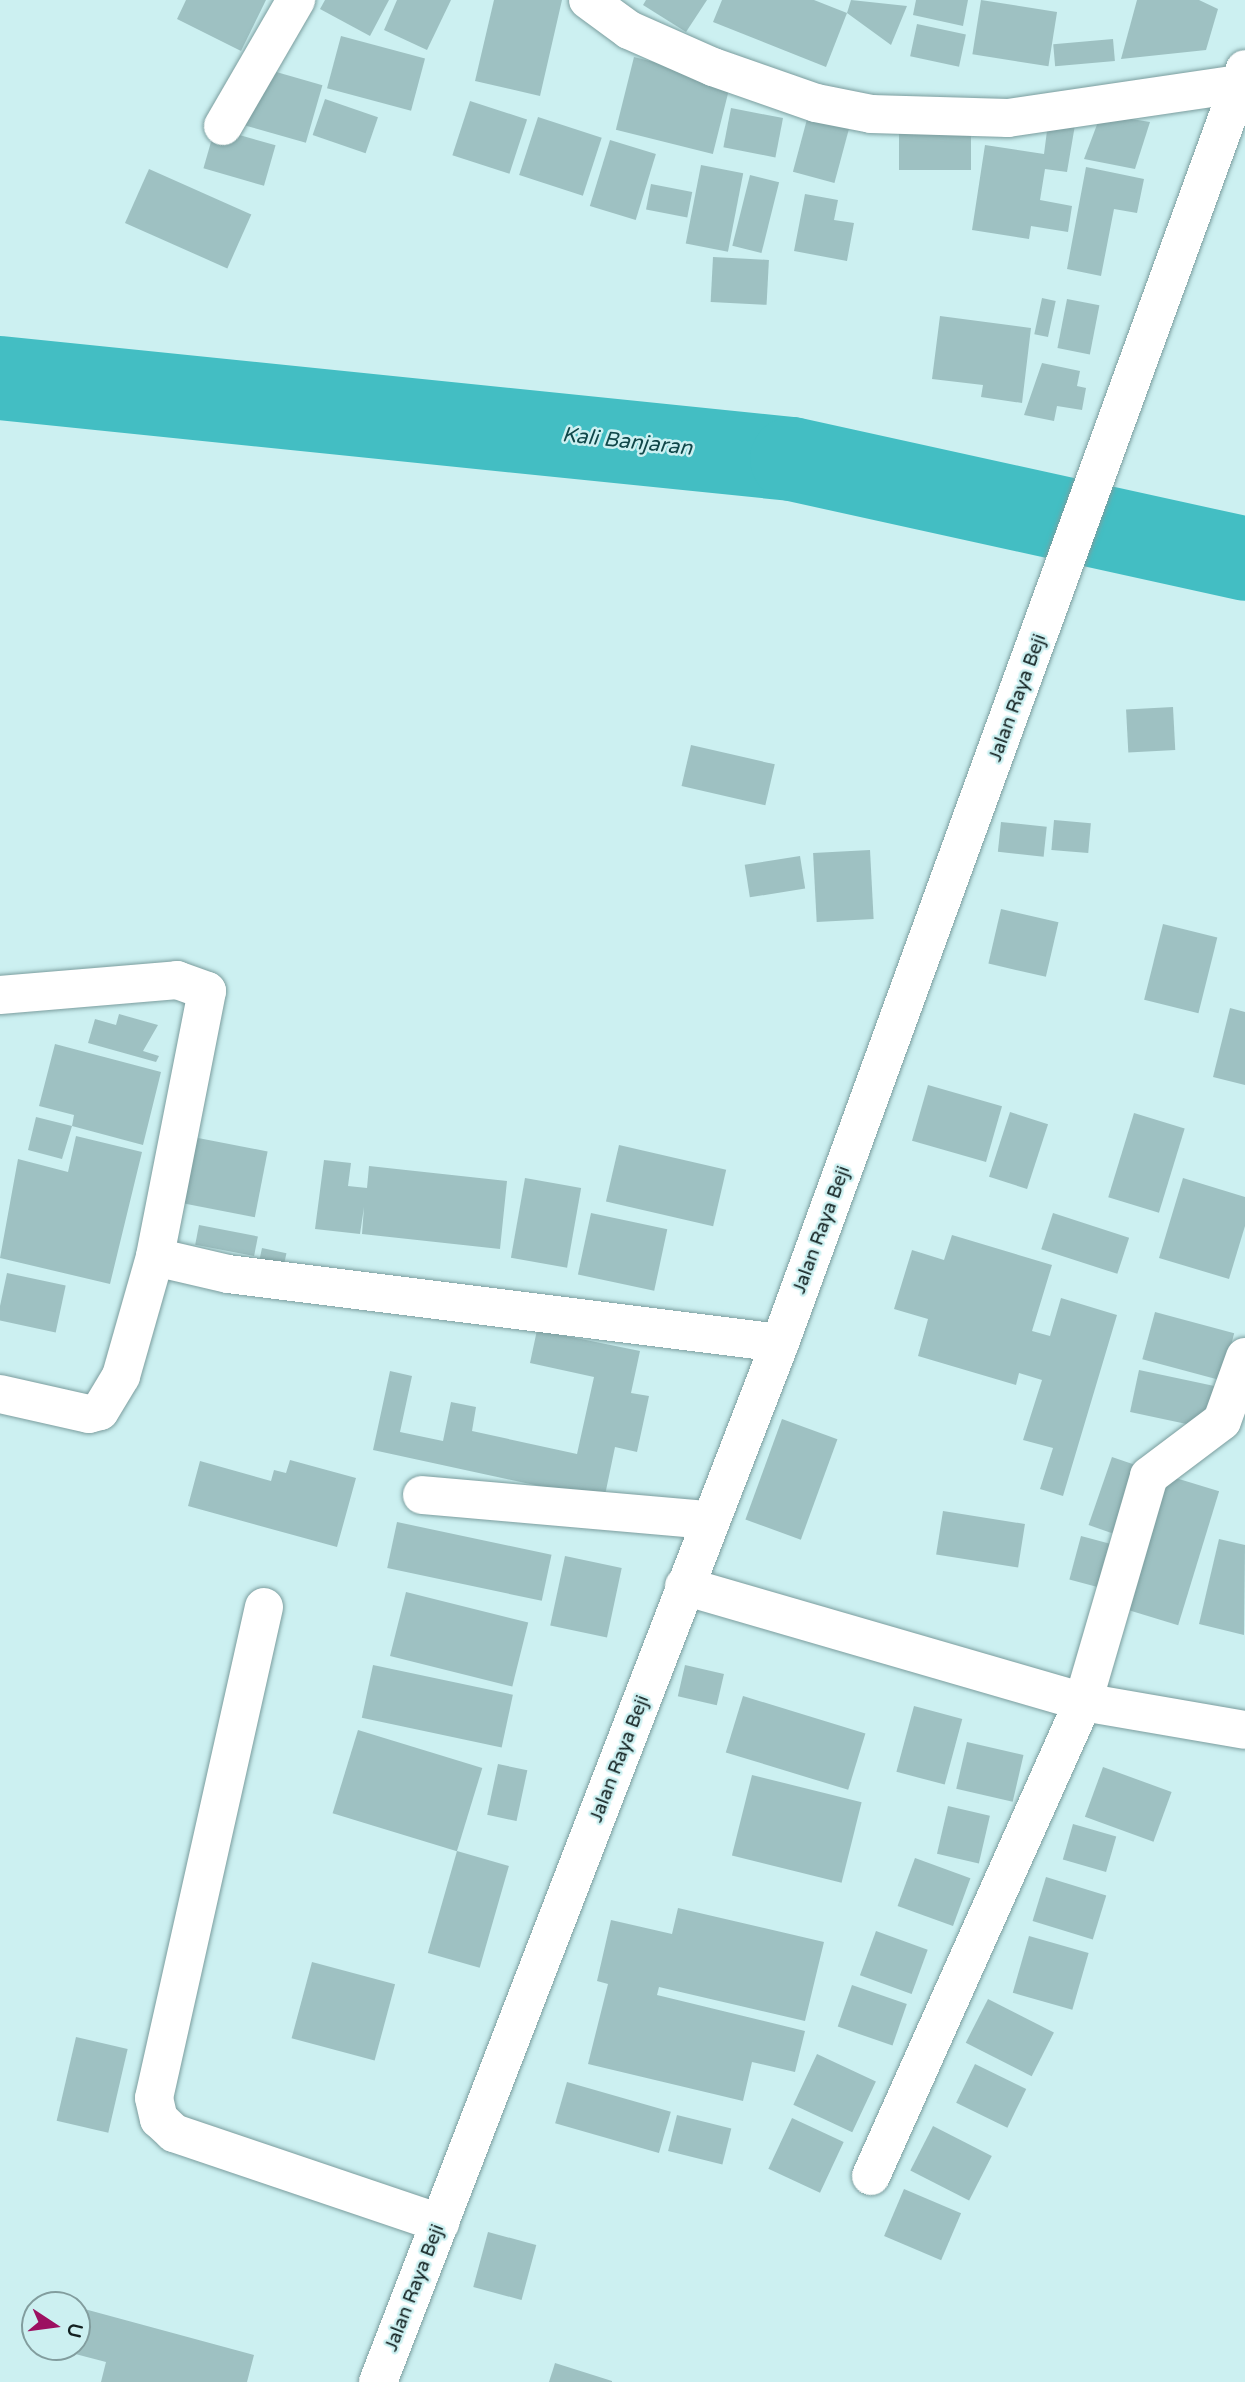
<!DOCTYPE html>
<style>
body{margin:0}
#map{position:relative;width:1245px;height:2382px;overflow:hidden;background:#ccf0f1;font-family:"Varela Round",sans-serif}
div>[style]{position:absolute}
.river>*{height:84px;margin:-42px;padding:0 42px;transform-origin:42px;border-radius:42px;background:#43bec3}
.building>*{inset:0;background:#9ec1c2;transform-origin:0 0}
.roads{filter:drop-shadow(0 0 2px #7b9d9e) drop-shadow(0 0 2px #7b9d9e)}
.street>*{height:38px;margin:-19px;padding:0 19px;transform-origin:19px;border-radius:19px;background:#fff}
.secondary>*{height:38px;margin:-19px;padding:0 19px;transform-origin:19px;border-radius:19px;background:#fff}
span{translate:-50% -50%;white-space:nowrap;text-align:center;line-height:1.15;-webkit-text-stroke:5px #ccf0f1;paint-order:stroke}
.street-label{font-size:19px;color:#132121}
.water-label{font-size:21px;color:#104749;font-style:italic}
.north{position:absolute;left:21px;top:2291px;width:70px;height:70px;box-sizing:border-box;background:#ccf0f1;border:2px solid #829d9e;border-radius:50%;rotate:103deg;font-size:19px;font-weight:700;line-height:28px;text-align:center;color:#132121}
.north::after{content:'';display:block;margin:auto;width:24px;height:32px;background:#9c1161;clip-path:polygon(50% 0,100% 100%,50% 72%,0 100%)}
</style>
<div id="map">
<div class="river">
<i style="left:0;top:378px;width:796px;rotate:5.84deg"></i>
<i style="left:792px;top:459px;width:464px;rotate:12.4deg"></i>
</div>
<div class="building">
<i style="clip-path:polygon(186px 0,266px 0,241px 51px,177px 19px)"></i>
<i style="clip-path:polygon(325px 0,389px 0,370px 36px,320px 9px)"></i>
<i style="clip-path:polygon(397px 0,451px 0,427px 50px,384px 30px)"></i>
<i style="clip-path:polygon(494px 0,562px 0,540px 96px,475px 81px)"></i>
<i style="clip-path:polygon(646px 0,707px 0,686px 32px,643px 5px)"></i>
<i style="clip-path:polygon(722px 0,814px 0,847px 13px,826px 67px,713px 22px)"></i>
<i style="clip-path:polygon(851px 0,907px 6px,891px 45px,847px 13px)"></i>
<i style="clip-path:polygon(916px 0,968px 0,963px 26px,913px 15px)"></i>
<i style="left:981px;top:0;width:77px;height:55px;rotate:9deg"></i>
<i style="clip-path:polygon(1137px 0,1199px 0,1218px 9px,1206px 50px,1121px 59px)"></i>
<i style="left:917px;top:24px;width:50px;height:33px;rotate:12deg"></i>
<i style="left:341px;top:36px;width:87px;height:54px;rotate:15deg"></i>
<i style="left:1113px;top:39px;width:22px;height:60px;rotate:85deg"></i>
<i style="left:634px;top:57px;width:100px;height:75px;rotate:14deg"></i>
<i style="left:259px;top:67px;width:66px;height:60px;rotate:16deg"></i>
<i style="left:325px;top:99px;width:56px;height:38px;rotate:19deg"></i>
<i style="left:470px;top:101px;width:60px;height:57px;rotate:18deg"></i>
<i style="left:731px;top:108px;width:53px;height:40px;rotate:11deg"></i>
<i style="left:810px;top:108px;width:43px;height:66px;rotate:15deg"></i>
<i style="clip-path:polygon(1101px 114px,1150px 122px,1135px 169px,1084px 159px)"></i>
<i style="clip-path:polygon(1049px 115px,1076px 119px,1067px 172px,1045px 169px,1040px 200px,1072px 206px,1068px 232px,1031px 226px,1029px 239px,972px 230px,985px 145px,1044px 154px)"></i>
<i style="left:538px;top:117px;width:67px;height:61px;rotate:18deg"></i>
<i style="left:971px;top:122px;width:48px;height:72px;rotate:90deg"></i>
<i style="left:215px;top:128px;width:63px;height:42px;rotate:16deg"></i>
<i style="left:610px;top:140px;width:48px;height:69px;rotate:17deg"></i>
<i style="left:701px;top:165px;width:43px;height:80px;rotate:11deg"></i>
<i style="clip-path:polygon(1086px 167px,1144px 179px,1137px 213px,1114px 209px,1101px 276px,1067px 269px)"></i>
<i style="left:149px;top:169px;width:112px;height:59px;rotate:24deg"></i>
<i style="left:750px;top:175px;width:30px;height:73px;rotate:14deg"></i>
<i style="left:651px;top:184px;width:42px;height:26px;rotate:11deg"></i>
<i style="clip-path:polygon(805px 194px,838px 200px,834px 220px,854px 223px,847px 261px,794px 251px)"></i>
<i style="left:713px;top:257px;width:56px;height:45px;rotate:3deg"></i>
<i style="left:1042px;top:298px;width:14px;height:37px;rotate:12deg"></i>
<i style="left:1067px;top:299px;width:33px;height:50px;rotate:11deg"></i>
<i style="clip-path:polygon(940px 316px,1031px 328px,1022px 403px,981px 397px,983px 385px,932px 379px)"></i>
<i style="clip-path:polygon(1042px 363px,1080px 371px,1077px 386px,1086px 388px,1082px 410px,1057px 406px,1054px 421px,1024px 415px)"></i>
<i style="left:1173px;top:707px;width:43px;height:47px;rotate:87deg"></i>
<i style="left:691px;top:745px;width:86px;height:42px;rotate:13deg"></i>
<i style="left:1054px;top:820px;width:37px;height:30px;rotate:5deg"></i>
<i style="left:1001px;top:822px;width:46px;height:30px;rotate:6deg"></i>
<i style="left:870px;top:850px;width:69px;height:57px;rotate:87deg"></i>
<i style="left:800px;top:856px;width:33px;height:56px;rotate:81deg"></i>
<i style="left:1001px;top:909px;width:59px;height:56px;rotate:13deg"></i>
<i style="left:1163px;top:924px;width:56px;height:78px;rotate:14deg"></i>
<i style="clip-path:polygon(1230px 1008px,1245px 1012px,1245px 1085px,1213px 1077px)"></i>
<i style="clip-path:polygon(119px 1014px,158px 1025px,143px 1051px,159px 1056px,156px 1062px,88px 1043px,95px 1019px,116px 1025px)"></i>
<i style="clip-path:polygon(55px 1044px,161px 1072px,143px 1145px,72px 1126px,62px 1159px,28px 1150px,36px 1117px,72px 1126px,74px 1115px,39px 1106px)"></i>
<i style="left:928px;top:1085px;width:77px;height:58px;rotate:16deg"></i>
<i style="left:1010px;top:1112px;width:40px;height:68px;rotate:18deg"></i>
<i style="left:1134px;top:1113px;width:53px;height:88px;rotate:17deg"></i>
<i style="clip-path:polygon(76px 1136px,142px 1152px,110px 1284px,0 1258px,18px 1159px,68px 1172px)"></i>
<i style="left:193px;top:1137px;width:76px;height:67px;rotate:11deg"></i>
<i style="left:619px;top:1145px;width:110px;height:58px;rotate:13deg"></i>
<i style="clip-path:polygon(324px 1160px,351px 1163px,348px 1186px,367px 1188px,369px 1166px,507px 1181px,500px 1249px,362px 1234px,364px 1207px,360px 1234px,315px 1229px)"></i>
<i style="left:525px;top:1178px;width:57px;height:81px;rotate:10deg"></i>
<i style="clip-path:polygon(1183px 1178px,1245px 1197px,1245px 1226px,1229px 1279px,1159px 1258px)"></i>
<i style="left:591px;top:1213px;width:78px;height:63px;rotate:12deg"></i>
<i style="left:1053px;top:1213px;width:80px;height:38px;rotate:18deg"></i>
<i style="left:199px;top:1225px;width:60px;height:20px;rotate:11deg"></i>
<i style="clip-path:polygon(952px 1235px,1052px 1265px,1032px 1331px,1050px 1336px,1061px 1298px,1117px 1315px,1063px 1496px,1040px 1489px,1053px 1448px,1023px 1440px,1042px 1380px,1019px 1373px,1016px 1385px,918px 1356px,928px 1319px,894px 1309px,912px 1250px,944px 1260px)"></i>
<i style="left:262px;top:1248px;width:25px;height:17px;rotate:12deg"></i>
<i style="left:7px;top:1273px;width:60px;height:48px;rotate:12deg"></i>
<i style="left:1155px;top:1312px;width:82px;height:49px;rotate:15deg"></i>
<i style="clip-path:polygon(537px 1330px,640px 1351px,631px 1393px,649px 1396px,637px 1452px,615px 1447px,604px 1500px,373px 1450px,390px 1371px,412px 1376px,400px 1432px,443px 1441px,451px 1402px,476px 1407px,472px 1431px,577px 1454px,594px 1377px,530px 1363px)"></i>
<i style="left:1139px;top:1370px;width:77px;height:43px;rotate:12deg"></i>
<i style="left:782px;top:1419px;width:59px;height:107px;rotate:20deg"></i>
<i style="left:1112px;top:1457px;width:31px;height:72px;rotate:19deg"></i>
<i style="clip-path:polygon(290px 1460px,356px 1478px,337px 1547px,188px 1506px,200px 1461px,271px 1481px,274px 1470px,286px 1473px)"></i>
<i style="left:1156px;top:1472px;width:66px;height:140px;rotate:17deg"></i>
<i style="left:943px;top:1511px;width:83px;height:44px;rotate:9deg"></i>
<i style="left:397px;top:1522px;width:158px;height:47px;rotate:12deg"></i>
<i style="left:1081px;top:1536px;width:31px;height:45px;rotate:15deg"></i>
<i style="clip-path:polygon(1219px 1539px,1245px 1545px,1244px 1635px,1199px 1624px)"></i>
<i style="left:565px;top:1556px;width:58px;height:71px;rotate:12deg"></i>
<i style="left:406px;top:1592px;width:126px;height:66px;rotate:14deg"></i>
<i style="left:373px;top:1665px;width:143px;height:54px;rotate:12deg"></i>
<i style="left:685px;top:1665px;width:40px;height:32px;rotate:13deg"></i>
<i style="left:743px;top:1696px;width:128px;height:59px;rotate:17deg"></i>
<i style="left:914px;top:1706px;width:50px;height:68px;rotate:15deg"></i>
<i style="left:358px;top:1730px;width:130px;height:87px;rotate:17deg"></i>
<i style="left:967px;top:1742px;width:58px;height:48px;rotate:13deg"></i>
<i style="left:498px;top:1764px;width:30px;height:52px;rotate:12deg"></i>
<i style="left:1103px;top:1767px;width:73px;height:53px;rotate:20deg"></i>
<i style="left:752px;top:1775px;width:113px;height:83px;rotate:14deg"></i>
<i style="left:948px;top:1806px;width:43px;height:49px;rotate:13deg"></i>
<i style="left:1073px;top:1824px;width:45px;height:37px;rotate:16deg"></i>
<i style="left:457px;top:1851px;width:54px;height:106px;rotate:16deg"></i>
<i style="left:915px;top:1858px;width:59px;height:51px;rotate:20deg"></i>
<i style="left:1046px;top:1877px;width:63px;height:46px;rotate:17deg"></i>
<i style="clip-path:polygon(678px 1908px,824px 1942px,805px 2021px,659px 1987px,657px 1995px,805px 2031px,795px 2072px,752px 2062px,743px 2101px,588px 2064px,608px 1984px,597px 1981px,611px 1920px,672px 1934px)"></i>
<i style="left:876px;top:1931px;width:55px;height:47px;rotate:20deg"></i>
<i style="left:1029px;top:1936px;width:62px;height:59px;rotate:16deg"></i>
<i style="left:312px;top:1962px;width:86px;height:79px;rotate:15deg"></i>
<i style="left:852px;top:1985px;width:58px;height:44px;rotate:19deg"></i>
<i style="left:988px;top:1999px;width:74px;height:49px;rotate:27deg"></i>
<i style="left:76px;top:2037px;width:53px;height:86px;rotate:13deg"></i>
<i style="left:817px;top:2054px;width:65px;height:56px;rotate:25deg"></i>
<i style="left:975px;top:2064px;width:57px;height:43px;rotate:26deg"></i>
<i style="left:567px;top:2082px;width:108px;height:43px;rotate:16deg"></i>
<i style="left:677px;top:2115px;width:56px;height:37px;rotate:14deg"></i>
<i style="left:792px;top:2118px;width:57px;height:56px;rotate:25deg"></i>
<i style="left:933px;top:2126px;width:66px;height:50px;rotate:27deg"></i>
<i style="left:904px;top:2189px;width:62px;height:51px;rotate:23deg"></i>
<i style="left:488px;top:2232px;width:50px;height:57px;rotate:15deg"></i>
<i style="clip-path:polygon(77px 2307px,254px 2355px,247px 2382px,101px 2382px,106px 2362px,60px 2350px,77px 2347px)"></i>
<i style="clip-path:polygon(555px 2363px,612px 2381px,612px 2382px,549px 2382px)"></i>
</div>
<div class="roads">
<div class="street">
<i style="left:588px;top:0;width:51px;rotate:36.2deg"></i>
<i style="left:629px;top:30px;width:92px;rotate:23.8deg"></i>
<i style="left:713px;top:67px;width:109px;rotate:19.3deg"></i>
<i style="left:816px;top:103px;width:56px;rotate:11.3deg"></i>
<i style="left:871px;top:114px;width:137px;rotate:1.7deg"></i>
<i style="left:1008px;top:118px;width:240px;rotate:-8.4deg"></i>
<i style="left:223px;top:126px;width:146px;rotate:-59.9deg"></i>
<i style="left:0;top:995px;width:178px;rotate:-4.8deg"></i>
<i style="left:177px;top:980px;width:32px;rotate:20deg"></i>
<i style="left:207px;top:991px;width:271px;rotate:101.1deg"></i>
<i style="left:155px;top:1257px;width:75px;rotate:13.1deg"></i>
<i style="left:228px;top:1274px;width:556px;rotate:7.13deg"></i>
<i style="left:0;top:1394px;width:91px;rotate:12.7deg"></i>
<i style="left:89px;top:1414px;width:11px;rotate:-15deg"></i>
<i style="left:100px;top:1411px;width:41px;rotate:-59deg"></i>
<i style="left:121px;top:1376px;width:124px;rotate:-74.1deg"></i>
<i style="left:422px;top:1495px;width:289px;rotate:5deg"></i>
<i style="left:684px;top:1586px;width:416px;rotate:16.2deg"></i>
<i style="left:1083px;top:1702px;width:164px;rotate:9.8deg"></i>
<i style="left:264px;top:1607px;width:503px;rotate:102.63deg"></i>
<i style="left:154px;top:2098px;width:22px;rotate:77deg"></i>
<i style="left:159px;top:2119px;width:21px;rotate:43deg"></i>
<i style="left:174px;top:2133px;width:281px;rotate:18.7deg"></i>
<i style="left:871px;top:2176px;width:519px;rotate:-65.9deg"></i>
<i style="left:1083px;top:1702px;width:235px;rotate:-73.7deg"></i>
<i style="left:1149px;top:1476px;width:91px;rotate:-37deg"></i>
<i style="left:1222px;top:1421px;width:68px;rotate:-70.2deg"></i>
</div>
<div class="secondary">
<i style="left:378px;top:2382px;width:1114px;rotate:-68.85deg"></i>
<i style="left:780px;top:1343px;width:1356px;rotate:-69.95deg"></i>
</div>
</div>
<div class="street-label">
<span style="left:1018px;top:698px;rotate:-70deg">Jalan Raya Beji</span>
<span style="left:822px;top:1230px;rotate:-70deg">Jalan Raya Beji</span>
<span style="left:620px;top:1759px;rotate:-69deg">Jalan Raya Beji</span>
<span style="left:415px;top:2288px;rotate:-69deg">Jalan Raya Beji</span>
</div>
<div class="water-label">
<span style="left:627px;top:442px;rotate:6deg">Kali Banjaran</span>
</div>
<div class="north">U</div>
</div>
